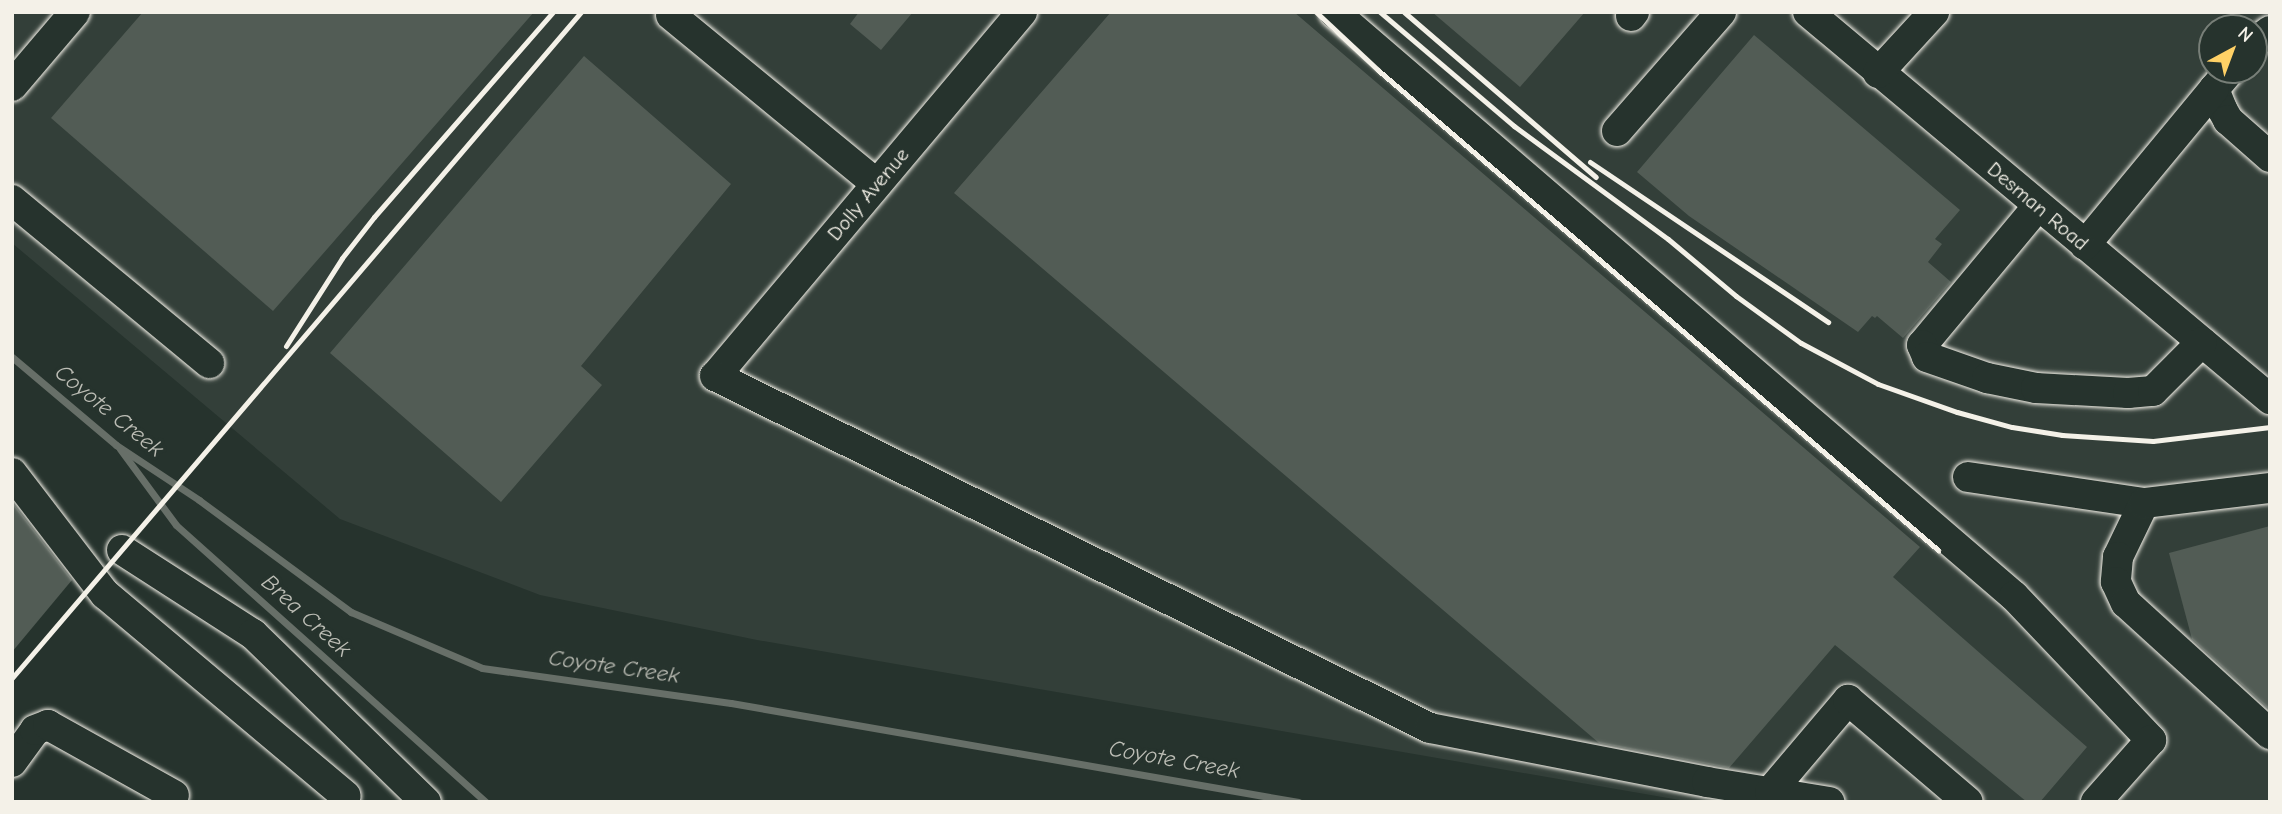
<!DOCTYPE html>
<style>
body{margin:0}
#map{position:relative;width:2282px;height:814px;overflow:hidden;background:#26332d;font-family:"Comic Neue",sans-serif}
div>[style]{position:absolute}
.built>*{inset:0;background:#333f39}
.stream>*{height:7px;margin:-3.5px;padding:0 3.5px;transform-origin:3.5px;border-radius:3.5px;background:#676f68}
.building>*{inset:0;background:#525c55}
.roads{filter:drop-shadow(0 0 2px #f4f1e8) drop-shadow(0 0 2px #f4f1e8)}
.minor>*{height:30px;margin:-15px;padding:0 15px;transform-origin:15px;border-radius:15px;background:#26332d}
.rail>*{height:5px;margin:-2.5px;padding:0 2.5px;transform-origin:2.5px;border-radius:2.5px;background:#f4f1e8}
span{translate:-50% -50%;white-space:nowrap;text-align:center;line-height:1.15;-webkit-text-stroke:7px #26332d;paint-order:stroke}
.street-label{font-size:21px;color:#f4f1e8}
.water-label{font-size:23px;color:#bcbdb5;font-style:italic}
.frame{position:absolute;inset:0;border:14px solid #f4f1e8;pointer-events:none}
.north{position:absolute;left:2198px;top:14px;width:70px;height:70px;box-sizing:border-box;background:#26332d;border:2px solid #787f78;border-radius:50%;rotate:41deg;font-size:19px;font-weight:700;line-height:28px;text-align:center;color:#f4f1e8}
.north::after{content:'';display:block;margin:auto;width:24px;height:32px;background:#ffd166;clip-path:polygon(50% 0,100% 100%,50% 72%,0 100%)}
</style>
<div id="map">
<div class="built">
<i style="clip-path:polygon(evenodd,12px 12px,2270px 12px,2270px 802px,1691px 802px,757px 640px,540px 595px,340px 519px,12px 243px,12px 12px,2212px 28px,2254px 28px,2254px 70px,2212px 70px,2212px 28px)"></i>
</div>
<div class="stream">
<i style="left:12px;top:357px;width:136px;rotate:40.2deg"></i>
<i style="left:116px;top:445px;width:100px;rotate:33.5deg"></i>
<i style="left:199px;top:500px;width:189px;rotate:36.4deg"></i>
<i style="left:351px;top:612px;width:142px;rotate:23.1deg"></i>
<i style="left:482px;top:668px;width:251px;rotate:8deg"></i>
<i style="left:731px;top:703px;width:576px;rotate:9.9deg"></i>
<i style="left:120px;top:449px;width:94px;rotate:53.6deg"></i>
<i style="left:176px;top:525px;width:416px;rotate:41.8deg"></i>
</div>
<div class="building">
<i style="clip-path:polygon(143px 12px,534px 12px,273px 311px,51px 118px)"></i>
<i style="clip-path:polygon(859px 12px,913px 12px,881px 50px,850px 24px)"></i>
<i style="clip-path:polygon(1111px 12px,1294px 12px,1920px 547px,1893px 577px,2087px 747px,2040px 802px,2027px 802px,1835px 645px,1729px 768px,1599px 743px,954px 193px)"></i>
<i style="clip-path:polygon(1432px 12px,1585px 12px,1520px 87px)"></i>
<i style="clip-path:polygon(1754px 35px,1960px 210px,1935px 239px,1942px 244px,1928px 262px,1951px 282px,1903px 338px,1877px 316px,1875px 318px,1872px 316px,1858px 332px,1689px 216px,1637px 172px)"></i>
<i style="clip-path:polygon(584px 56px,731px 184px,581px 366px,602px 385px,501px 502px,330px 353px)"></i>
<i style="clip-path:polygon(12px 502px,72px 580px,12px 652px)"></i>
<i style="clip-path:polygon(2270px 526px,2270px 710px,2192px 639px,2169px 553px)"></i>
</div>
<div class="roads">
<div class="minor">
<i style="left:1022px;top:12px;width:476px;rotate:130.1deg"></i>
<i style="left:715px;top:376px;width:797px;rotate:26.21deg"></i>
<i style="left:1430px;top:728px;width:282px;rotate:11deg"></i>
<i style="left:1707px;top:782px;width:124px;rotate:9.3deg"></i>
<i style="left:1334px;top:12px;width:896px;rotate:40.66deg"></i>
<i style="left:2014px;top:596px;width:199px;rotate:46.4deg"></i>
<i style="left:2151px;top:740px;width:83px;rotate:131.6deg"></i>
<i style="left:1808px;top:12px;width:603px;rotate:39.95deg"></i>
<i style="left:671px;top:15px;width:266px;rotate:39.4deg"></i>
<i style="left:1631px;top:16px;width:5px;rotate:-53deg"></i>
<i style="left:2254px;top:43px;width:20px;rotate:-37deg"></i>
<i style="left:2230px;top:70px;width:25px;rotate:130deg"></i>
<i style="left:2214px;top:89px;width:22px;rotate:68deg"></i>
<i style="left:2222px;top:109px;width:13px;rotate:61deg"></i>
<i style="left:2228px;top:120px;width:56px;rotate:41.4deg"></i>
<i style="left:1878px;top:73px;width:83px;rotate:-47.4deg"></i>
<i style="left:12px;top:86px;width:97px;rotate:-49.6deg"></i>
<i style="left:1617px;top:131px;width:158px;rotate:-48.8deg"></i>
<i style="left:12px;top:200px;width:256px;rotate:39.6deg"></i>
<i style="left:2038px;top:206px;width:181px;rotate:129.8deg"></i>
<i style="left:1922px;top:345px;width:13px;rotate:67deg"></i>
<i style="left:1927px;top:357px;width:64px;rotate:19.3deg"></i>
<i style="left:1987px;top:378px;width:50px;rotate:11.5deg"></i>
<i style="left:2036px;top:388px;width:92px;rotate:3.1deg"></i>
<i style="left:2128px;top:393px;width:25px;rotate:-5deg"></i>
<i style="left:2153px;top:391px;width:69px;rotate:-45deg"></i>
<i style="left:2085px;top:245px;width:202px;rotate:-50.4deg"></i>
<i style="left:12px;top:473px;width:153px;rotate:52.5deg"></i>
<i style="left:105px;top:594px;width:314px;rotate:40deg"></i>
<i style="left:1968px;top:477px;width:178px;rotate:8.4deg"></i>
<i style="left:2144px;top:503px;width:60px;rotate:115.7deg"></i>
<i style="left:2118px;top:557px;width:25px;rotate:95deg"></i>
<i style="left:2116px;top:582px;width:23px;rotate:65deg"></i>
<i style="left:2126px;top:603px;width:195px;rotate:42.3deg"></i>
<i style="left:2144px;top:503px;width:127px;rotate:-6.8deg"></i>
<i style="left:122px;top:550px;width:156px;rotate:32.7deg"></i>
<i style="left:253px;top:634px;width:241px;rotate:44.2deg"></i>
<i style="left:12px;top:762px;width:39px;rotate:-54deg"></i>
<i style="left:35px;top:730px;width:14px;rotate:-21deg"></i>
<i style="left:48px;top:725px;width:144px;rotate:29.1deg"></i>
<i style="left:1770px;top:792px;width:121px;rotate:-49.7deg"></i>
<i style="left:1848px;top:700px;width:157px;rotate:40.4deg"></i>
</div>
</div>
<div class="rail">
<i style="left:1316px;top:12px;width:85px;rotate:43.1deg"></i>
<i style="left:1378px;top:70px;width:738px;rotate:40.6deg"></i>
<i style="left:1380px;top:12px;width:176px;rotate:40.4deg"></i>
<i style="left:1514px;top:126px;width:191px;rotate:36.3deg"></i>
<i style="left:1668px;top:239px;width:89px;rotate:40deg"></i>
<i style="left:1736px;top:296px;width:80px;rotate:35.9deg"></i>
<i style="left:1801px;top:343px;width:87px;rotate:28deg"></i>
<i style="left:1878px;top:384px;width:84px;rotate:19.5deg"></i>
<i style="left:1957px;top:412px;width:57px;rotate:15.3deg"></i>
<i style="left:2012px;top:427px;width:51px;rotate:9.1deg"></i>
<i style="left:2062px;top:435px;width:91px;rotate:3.8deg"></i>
<i style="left:2153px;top:441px;width:118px;rotate:-6.8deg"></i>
<i style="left:1404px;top:12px;width:253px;rotate:40.7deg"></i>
<i style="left:1590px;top:162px;width:287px;rotate:33.9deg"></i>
<i style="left:286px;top:346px;width:104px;rotate:-57.5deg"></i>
<i style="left:342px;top:258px;width:52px;rotate:-52deg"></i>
<i style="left:374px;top:217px;width:272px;rotate:-48.9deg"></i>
<i style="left:12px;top:678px;width:876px;rotate:-49.49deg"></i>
</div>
<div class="street-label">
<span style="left:868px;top:194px;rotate:-50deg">Dolly Avenue</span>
<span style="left:2038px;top:206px;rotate:40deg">Desman Road</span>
</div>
<div class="water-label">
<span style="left:109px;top:411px;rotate:39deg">Coyote Creek</span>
<span style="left:306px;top:616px;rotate:42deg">Brea Creek</span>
<span style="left:614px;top:667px;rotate:8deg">Coyote Creek</span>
<span style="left:1174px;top:760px;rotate:10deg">Coyote Creek</span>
</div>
<div class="frame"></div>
<div class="north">N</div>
</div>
